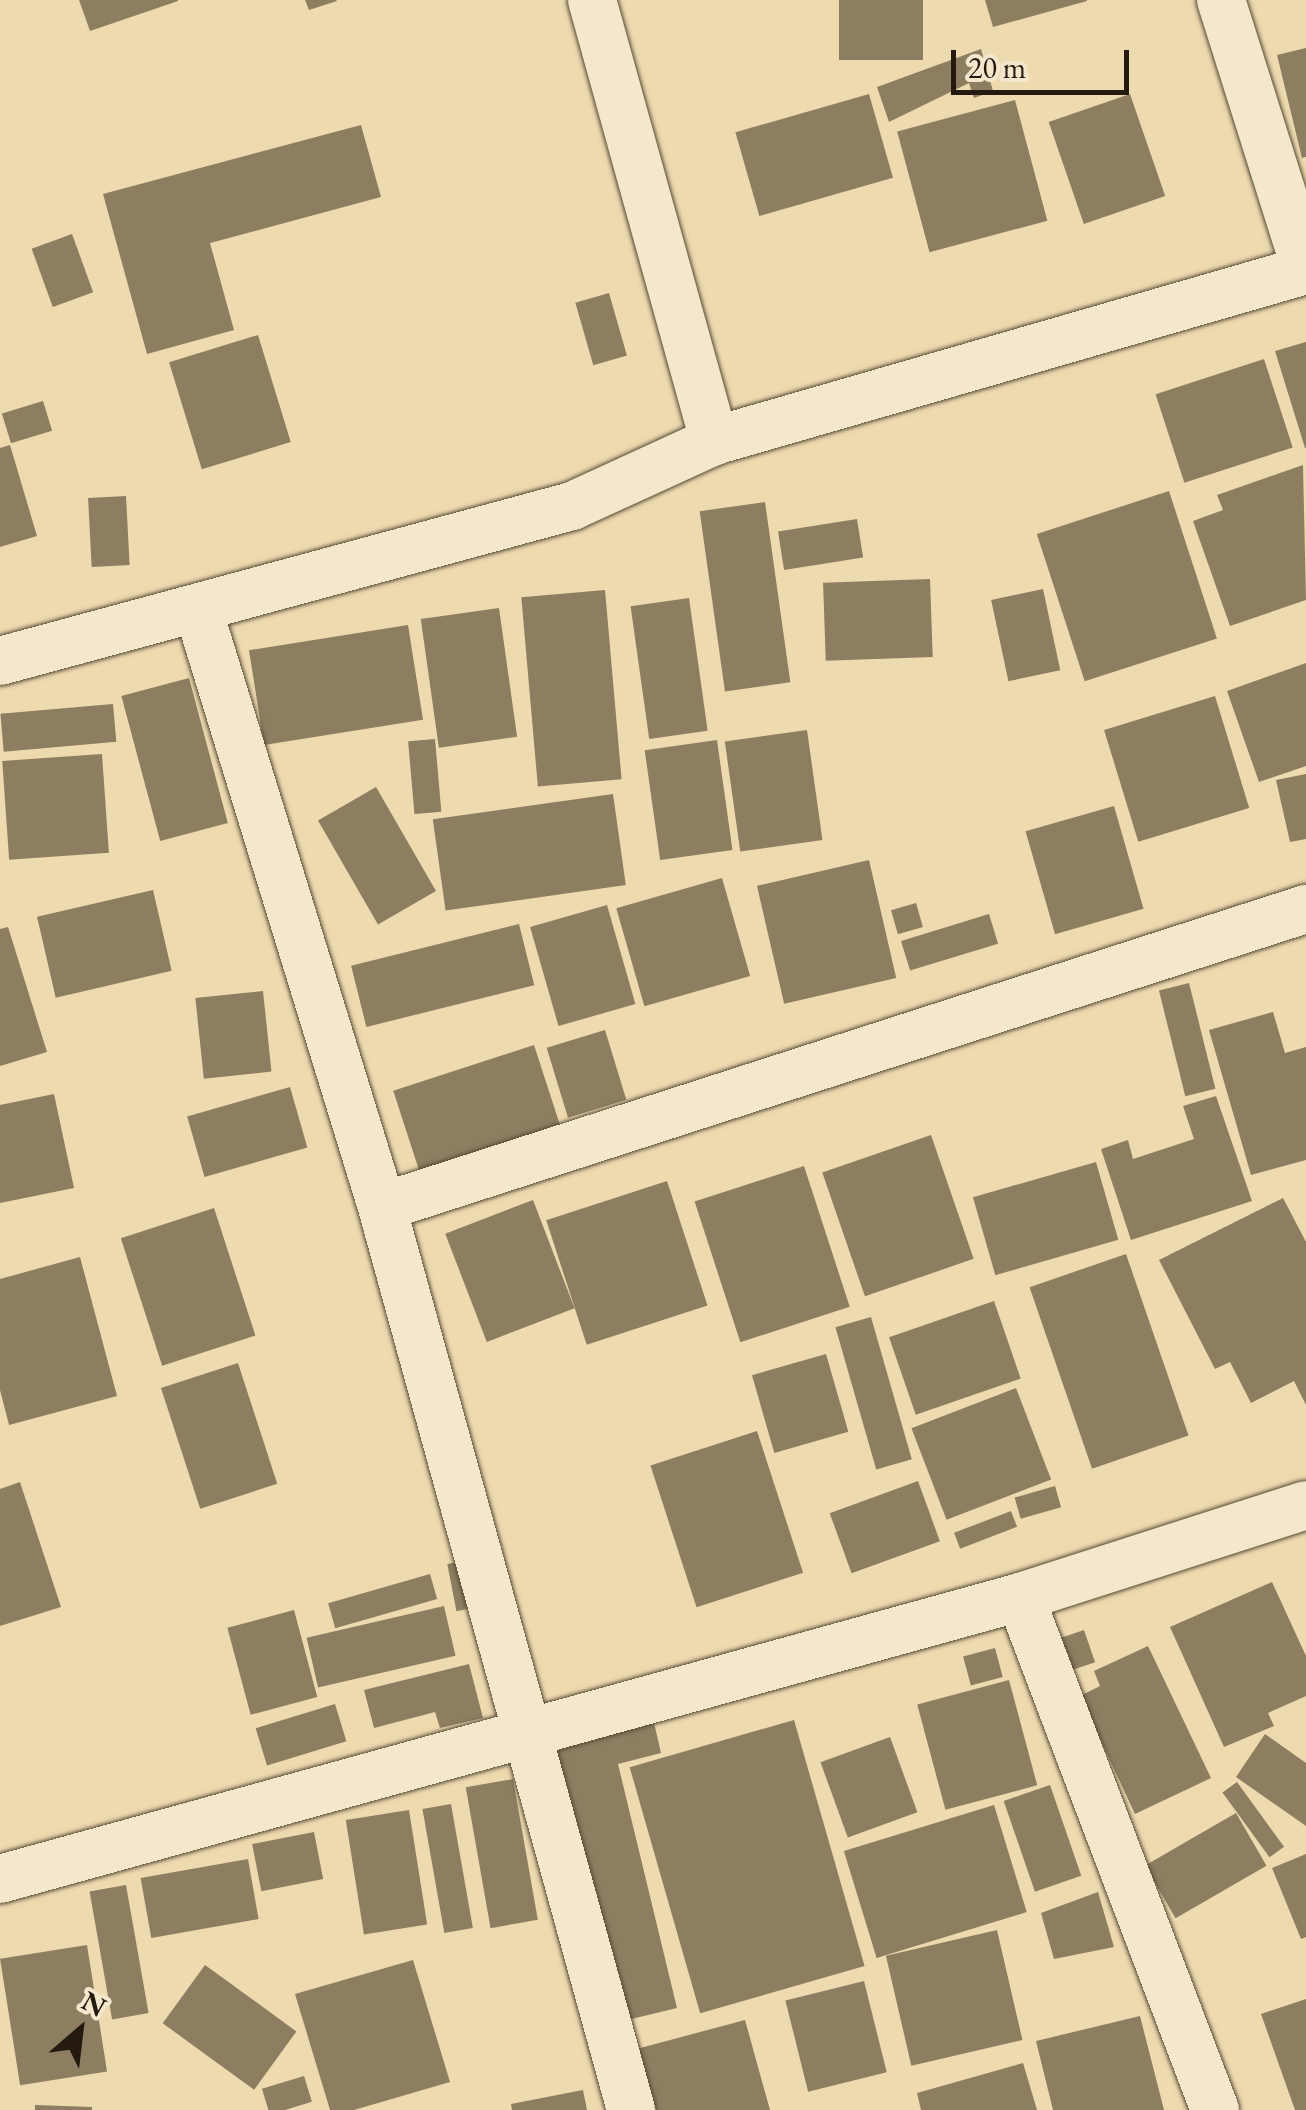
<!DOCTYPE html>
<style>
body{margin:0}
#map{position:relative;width:1306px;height:2110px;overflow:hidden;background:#eedaaf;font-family:"EB Garamond",serif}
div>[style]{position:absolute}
.building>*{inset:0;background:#8d7e62;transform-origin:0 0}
.roads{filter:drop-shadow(0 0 2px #564a37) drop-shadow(0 0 2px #564a37)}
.minor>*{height:48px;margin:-24px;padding:0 24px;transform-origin:24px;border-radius:24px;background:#f4e7cb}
span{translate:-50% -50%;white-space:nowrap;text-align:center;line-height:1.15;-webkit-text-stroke:10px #f4e7cb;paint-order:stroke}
.north{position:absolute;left:30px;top:1980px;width:100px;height:100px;-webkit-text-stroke:8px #f4e7cb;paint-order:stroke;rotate:28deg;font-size:28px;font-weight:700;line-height:40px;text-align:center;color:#241a0f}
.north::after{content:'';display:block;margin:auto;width:35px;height:45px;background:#241a0f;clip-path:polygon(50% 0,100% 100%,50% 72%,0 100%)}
.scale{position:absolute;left:951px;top:50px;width:178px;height:45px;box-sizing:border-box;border:5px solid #241a0f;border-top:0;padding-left:12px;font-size:30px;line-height:35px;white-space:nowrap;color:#241a0f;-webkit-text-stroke:8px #f4e7cb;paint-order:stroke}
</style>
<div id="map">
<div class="building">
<i style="clip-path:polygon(79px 0,178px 0,178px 1px,90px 31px)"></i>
<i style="clip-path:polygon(305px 0,336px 0,337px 1px,309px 10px)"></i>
<i style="left:839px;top:0;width:84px;height:60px"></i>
<i style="clip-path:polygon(985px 0,1087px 0,1087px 1px,993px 27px)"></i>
<i style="clip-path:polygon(1306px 48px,1306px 157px,1302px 158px,1277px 55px)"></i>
<i style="clip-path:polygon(981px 49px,993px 91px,974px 98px,969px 83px,889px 122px,877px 87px)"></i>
<i style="left:869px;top:94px;width:87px;height:139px;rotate:74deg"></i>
<i style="left:1130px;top:94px;width:108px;height:86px;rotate:71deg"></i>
<i style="left:1015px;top:100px;width:125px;height:122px;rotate:75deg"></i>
<i style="clip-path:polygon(361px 125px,381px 197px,210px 243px,234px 330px,147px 354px,103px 194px)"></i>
<i style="left:72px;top:234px;width:62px;height:43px;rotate:70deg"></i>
<i style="left:609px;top:293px;width:65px;height:35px;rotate:74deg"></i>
<i style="left:258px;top:335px;width:112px;height:93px;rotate:73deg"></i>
<i style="clip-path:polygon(1306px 342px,1306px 448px,1305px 448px,1275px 351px)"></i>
<i style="left:1264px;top:359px;width:93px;height:114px;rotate:72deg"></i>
<i style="left:43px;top:401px;width:31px;height:43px;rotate:73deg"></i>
<i style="clip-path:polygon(10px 445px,37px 536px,0 547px,0 448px)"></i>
<i style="clip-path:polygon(1303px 465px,1306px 600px,1230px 626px,1193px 521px,1223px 510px,1217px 495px)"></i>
<i style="left:1169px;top:491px;width:155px;height:139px;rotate:72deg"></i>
<i style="left:126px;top:496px;width:69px;height:38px;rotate:87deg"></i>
<i style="left:765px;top:502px;width:182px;height:66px;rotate:82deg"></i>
<i style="left:857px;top:519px;width:39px;height:80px;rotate:81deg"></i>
<i style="left:930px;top:579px;width:78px;height:107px;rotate:88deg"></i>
<i style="left:1043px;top:589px;width:83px;height:53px;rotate:78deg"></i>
<i style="left:605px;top:590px;width:190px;height:84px;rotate:85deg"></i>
<i style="left:689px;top:598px;width:134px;height:59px;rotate:82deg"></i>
<i style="left:499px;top:608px;width:130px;height:79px;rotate:82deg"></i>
<i style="left:408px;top:625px;width:96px;height:161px;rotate:81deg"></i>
<i style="clip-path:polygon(1306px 663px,1306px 766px,1259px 782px,1227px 691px)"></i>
<i style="left:189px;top:678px;width:150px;height:70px;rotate:75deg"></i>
<i style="left:1215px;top:696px;width:117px;height:116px;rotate:73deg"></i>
<i style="left:113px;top:704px;width:38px;height:113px;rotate:85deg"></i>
<i style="left:807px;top:730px;width:111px;height:83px;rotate:82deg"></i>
<i style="left:435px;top:739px;width:73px;height:27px;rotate:85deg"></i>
<i style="left:717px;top:740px;width:111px;height:73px;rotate:82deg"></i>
<i style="left:102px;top:754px;width:99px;height:100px;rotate:86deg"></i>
<i style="clip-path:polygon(1306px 774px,1306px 839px,1290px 842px,1276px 780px)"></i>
<i style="left:376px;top:787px;width:120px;height:67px;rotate:60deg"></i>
<i style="left:613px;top:794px;width:92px;height:182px;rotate:82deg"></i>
<i style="left:1114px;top:806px;width:107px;height:92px;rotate:74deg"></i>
<i style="left:869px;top:860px;width:121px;height:115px;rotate:77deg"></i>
<i style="left:722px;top:878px;width:102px;height:110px;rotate:74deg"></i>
<i style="left:153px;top:890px;width:83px;height:119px;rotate:77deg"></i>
<i style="left:916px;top:903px;width:25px;height:26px;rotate:74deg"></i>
<i style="left:607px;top:905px;width:103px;height:80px;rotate:74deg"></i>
<i style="left:989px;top:914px;width:31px;height:92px;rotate:73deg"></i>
<i style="left:519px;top:924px;width:63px;height:173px;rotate:76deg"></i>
<i style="clip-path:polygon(8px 927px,47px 1052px,0 1066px,0 929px)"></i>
<i style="left:1189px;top:983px;width:109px;height:31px;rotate:76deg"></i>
<i style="left:263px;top:991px;width:81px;height:68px;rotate:84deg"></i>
<i style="clip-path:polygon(1273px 1012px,1285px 1053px,1306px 1047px,1306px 1160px,1251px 1175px,1209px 1030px)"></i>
<i style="left:605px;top:1030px;width:73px;height:61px;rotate:73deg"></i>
<i style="left:534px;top:1045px;width:87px;height:148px;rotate:72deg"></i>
<i style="left:290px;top:1087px;width:63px;height:107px;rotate:74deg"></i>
<i style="clip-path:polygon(54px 1094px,74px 1188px,0 1203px,0 1105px)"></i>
<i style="clip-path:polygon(1216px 1096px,1252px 1201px,1131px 1240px,1101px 1149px,1128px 1140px,1133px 1159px,1194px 1139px,1183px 1106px)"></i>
<i style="left:931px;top:1135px;width:131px;height:115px;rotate:71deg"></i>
<i style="left:1096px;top:1162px;width:81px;height:128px;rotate:74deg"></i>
<i style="left:804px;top:1166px;width:148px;height:115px;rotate:72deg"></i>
<i style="left:667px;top:1181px;width:131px;height:127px;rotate:72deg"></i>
<i style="clip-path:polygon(1283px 1198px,1306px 1242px,1306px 1405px,1294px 1381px,1251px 1403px,1230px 1362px,1215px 1369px,1159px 1260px)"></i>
<i style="left:533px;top:1200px;width:116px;height:94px;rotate:69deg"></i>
<i style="left:214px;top:1208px;width:134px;height:98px;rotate:72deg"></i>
<i style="left:1126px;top:1254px;width:192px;height:102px;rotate:71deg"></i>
<i style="clip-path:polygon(80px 1257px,117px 1396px,9px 1425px,0 1390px,0 1279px)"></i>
<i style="left:994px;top:1301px;width:82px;height:111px;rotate:71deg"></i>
<i style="left:871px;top:1317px;width:148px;height:37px;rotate:74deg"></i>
<i style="left:826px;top:1354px;width:81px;height:77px;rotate:74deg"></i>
<i style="left:238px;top:1363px;width:127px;height:81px;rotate:72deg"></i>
<i style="left:1016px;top:1388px;width:98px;height:112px;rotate:69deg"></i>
<i style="left:757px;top:1431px;width:149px;height:112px;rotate:72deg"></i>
<i style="left:918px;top:1481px;width:64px;height:94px;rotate:70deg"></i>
<i style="clip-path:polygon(20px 1482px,61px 1607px,0 1626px,0 1489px)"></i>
<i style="left:1055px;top:1486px;width:22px;height:42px;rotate:74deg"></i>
<i style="left:1011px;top:1511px;width:17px;height:61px;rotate:69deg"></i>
<i style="left:463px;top:1561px;width:48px;height:16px;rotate:79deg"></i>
<i style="left:430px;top:1574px;width:26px;height:106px;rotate:74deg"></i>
<i style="clip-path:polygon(1272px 1582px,1306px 1656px,1306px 1696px,1268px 1713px,1274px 1726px,1224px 1747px,1170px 1627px)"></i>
<i style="left:444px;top:1606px;width:51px;height:141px;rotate:77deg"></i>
<i style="left:294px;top:1610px;width:90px;height:69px;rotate:75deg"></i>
<i style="left:1084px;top:1630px;width:34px;height:28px;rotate:71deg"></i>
<i style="clip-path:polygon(1148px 1646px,1211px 1778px,1135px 1814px,1080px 1696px,1100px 1686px,1094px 1671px)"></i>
<i style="left:995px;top:1648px;width:30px;height:33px;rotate:75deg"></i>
<i style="clip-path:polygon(469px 1664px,483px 1718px,440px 1728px,435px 1712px,374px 1728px,364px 1690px)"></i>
<i style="left:1009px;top:1680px;width:109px;height:95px;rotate:75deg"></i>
<i style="left:335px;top:1704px;width:39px;height:83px;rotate:73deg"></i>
<i style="clip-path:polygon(652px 1714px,661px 1753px,618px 1764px,677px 2008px,615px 2023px,546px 1739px)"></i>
<i style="left:794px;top:1720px;width:256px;height:171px;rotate:74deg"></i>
<i style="clip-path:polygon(1265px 1734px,1306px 1763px,1306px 1826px,1236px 1777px)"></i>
<i style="left:890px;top:1737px;width:80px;height:74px;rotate:70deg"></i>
<i style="left:513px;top:1779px;width:143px;height:48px;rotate:80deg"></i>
<i style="left:1237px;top:1782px;width:80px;height:18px;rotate:54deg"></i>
<i style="left:1050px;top:1785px;width:96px;height:49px;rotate:71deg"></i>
<i style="left:451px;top:1804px;width:126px;height:29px;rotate:80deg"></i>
<i style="left:994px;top:1805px;width:112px;height:157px;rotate:73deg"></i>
<i style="left:409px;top:1810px;width:116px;height:64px;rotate:81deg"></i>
<i style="left:1236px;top:1813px;width:61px;height:105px;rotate:60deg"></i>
<i style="left:314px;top:1832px;width:48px;height:63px;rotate:79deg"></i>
<i style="clip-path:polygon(1306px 1854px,1306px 1937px,1301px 1939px,1272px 1868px)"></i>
<i style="left:248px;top:1859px;width:61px;height:109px;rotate:80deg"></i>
<i style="left:126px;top:1885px;width:130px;height:37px;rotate:80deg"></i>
<i style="clip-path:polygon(1098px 1892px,1114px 1947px,1054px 1959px,1041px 1913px)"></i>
<i style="left:997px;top:1930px;width:113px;height:114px;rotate:77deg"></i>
<i style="left:87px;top:1945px;width:128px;height:88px;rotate:81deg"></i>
<i style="clip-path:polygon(413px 1960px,450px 2082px,354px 2110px,330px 2110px,295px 1994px)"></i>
<i style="left:205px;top:1965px;width:113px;height:72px;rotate:36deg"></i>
<i style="left:864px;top:1981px;width:94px;height:81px;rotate:76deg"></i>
<i style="clip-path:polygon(1306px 1999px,1306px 2110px,1295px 2110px,1261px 2014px)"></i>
<i style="clip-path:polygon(1140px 2016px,1164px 2110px,1053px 2110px,1036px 2041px)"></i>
<i style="clip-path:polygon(745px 2020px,770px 2110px,645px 2110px,629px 2051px)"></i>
<i style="clip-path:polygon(1023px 2063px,1037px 2110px,921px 2110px,917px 2093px)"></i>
<i style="left:304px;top:2076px;width:27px;height:44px;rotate:73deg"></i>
<i style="clip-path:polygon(583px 2090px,587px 2110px,512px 2110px,511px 2104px)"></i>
<i style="clip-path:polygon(35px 2105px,92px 2107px,92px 2110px,35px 2110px)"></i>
</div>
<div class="roads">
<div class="minor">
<i style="left:592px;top:0;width:458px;rotate:74.5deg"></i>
<i style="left:1221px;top:0;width:282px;rotate:72.5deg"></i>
<i style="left:198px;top:609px;width:626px;rotate:72.9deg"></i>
<i style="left:382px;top:1207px;width:937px;rotate:74.58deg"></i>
<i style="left:0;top:661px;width:593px;rotate:-15.16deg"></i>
<i style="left:572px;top:506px;width:156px;rotate:-24.6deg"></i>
<i style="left:714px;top:441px;width:616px;rotate:-16.11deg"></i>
<i style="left:382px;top:1207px;width:971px;rotate:-17.88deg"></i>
<i style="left:1020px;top:1597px;width:549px;rotate:69.19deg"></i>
<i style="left:0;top:1879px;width:1058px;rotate:-15.45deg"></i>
<i style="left:1020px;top:1597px;width:300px;rotate:-17.8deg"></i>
</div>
</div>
<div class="north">N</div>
<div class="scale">20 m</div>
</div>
